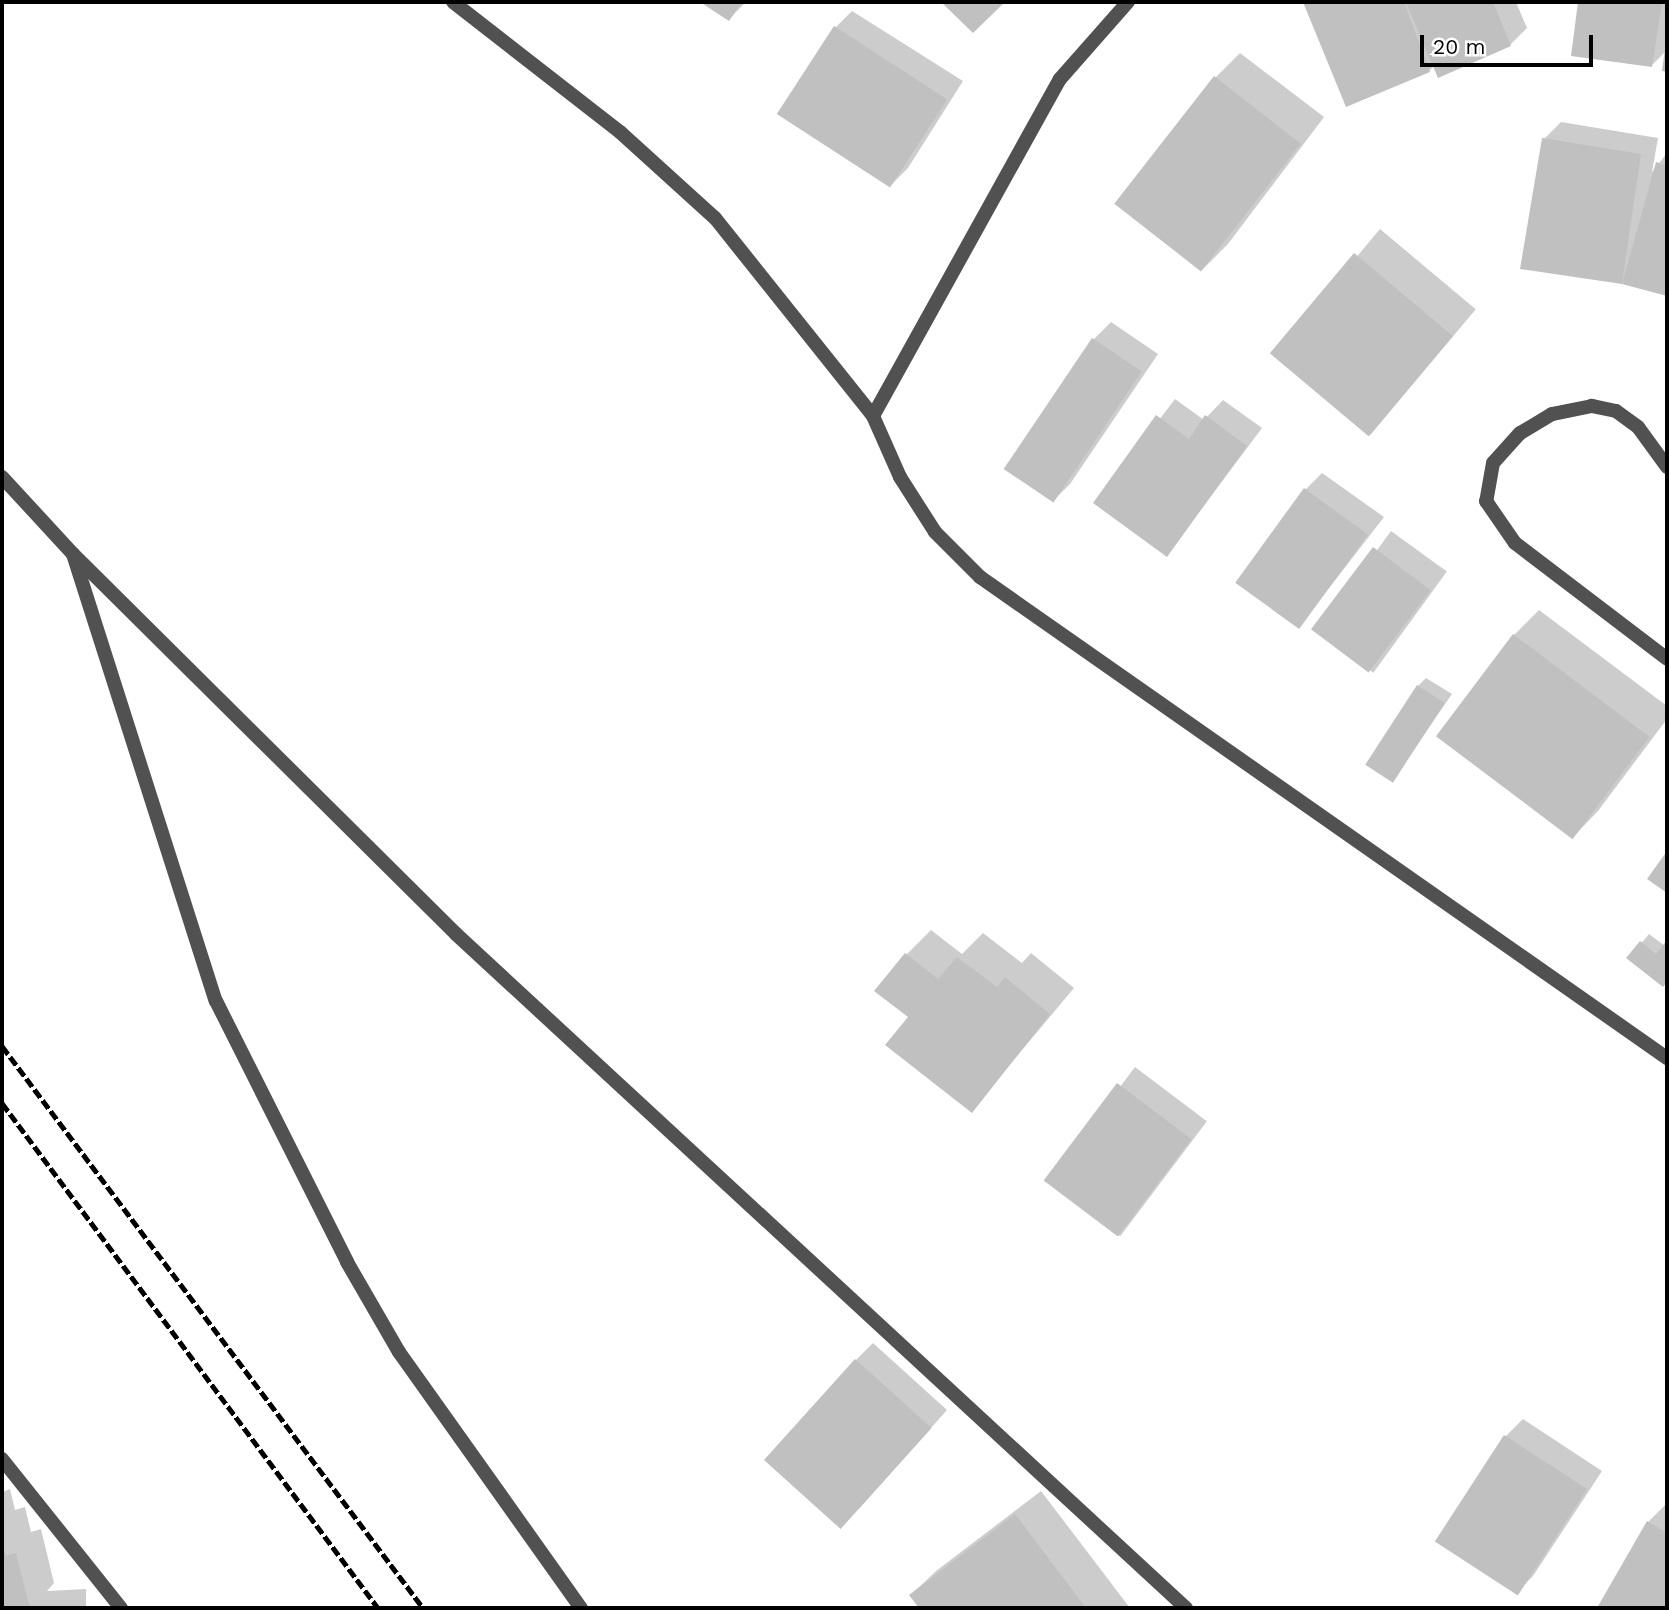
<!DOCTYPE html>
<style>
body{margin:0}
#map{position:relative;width:1669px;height:1610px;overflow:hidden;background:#fff;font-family:"Work Sans",sans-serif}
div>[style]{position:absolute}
.shadow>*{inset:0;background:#0003;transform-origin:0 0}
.building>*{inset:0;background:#c0c0c0;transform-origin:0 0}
.minor>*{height:14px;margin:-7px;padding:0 7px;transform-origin:7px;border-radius:7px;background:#515151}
.tertiary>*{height:14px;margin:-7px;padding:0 7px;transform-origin:7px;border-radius:7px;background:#515151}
.rail>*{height:5px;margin-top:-2.5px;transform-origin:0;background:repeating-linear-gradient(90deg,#000 0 10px,transparent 0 13.5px)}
span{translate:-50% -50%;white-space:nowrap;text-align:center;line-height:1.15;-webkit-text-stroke:5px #fff;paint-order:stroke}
.frame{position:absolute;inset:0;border:4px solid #000;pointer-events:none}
.scale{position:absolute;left:1420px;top:35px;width:173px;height:32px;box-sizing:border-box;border:4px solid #000;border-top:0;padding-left:9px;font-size:21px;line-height:24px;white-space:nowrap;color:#000;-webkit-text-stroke:5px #fff;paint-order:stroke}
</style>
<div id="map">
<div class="shadow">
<i style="clip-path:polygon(703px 2px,746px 2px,729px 19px)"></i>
<i style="clip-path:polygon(1516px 2px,1527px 28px,1510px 45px,1435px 65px,1429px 71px,1305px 3px)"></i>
<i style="clip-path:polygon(1580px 2px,1667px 2px,1667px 70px,1663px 69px,1666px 51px,1652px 65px,1573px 55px)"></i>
<i style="clip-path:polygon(852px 11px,963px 81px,908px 168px,891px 185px,835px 28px)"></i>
<i style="clip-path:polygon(1240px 53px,1324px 117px,1228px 244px,1203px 269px,1215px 78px)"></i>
<i style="clip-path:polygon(1561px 122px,1658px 138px,1652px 172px,1667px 153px,1667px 295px,1622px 282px,1544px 139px)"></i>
<i style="left:1380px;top:229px;width:125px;height:164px;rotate:40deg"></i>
<i style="clip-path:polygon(1111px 322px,1158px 354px,1070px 484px,1053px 501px,1005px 469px,1094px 339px)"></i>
<i style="clip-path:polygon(1175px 399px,1204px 420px,1223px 400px,1262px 428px,1167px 555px,1096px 503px)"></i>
<i style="clip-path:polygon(1322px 473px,1384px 517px,1299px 627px,1305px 490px)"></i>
<i style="left:1391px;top:531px;width:69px;height:125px;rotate:36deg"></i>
<i style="clip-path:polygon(1539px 610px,1667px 706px,1667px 719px,1598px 811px,1574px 836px,1514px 635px)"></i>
<i style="clip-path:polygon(1426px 678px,1452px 694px,1393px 780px,1418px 686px)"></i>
<i style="clip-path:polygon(931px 930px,962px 954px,983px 933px,1022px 963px,1031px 953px,1074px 988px,972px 1110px,910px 1017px,906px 955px)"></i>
<i style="clip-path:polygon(1649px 934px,1665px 946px,1667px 943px,1667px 981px,1663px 985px,1629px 958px)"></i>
<i style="left:1135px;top:1067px;width:90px;height:144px;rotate:37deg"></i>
<i style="clip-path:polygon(873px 1343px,947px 1410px,858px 1510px,856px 1360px)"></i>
<i style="clip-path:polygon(1523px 1419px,1602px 1471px,1533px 1576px,1516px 1593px,1506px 1436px)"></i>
<i style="clip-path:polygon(10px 1489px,15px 1510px,25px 1507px,31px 1532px,41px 1529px,54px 1583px,47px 1591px,86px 1589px,86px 1608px,2px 1608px,2px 1492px)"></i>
<i style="clip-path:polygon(1041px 1491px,1130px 1608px,921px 1608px,911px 1595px,936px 1571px)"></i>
<i style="clip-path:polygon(1665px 1505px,1667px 1608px,1599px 1608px,1648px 1522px)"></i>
</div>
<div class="building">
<i style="clip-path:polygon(700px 2px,742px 2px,729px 21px)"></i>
<i style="clip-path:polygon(941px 2px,1005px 2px,973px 33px)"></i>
<i style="clip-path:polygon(1303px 2px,1404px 2px,1430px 72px,1346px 107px)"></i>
<i style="clip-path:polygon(1406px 2px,1493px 2px,1511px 46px,1438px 78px)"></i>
<i style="clip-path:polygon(1578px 2px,1662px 2px,1652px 67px,1571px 56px)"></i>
<i style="left:834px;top:26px;width:135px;height:105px;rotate:33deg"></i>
<i style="clip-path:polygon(1666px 41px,1667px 41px,1667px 72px,1662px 71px)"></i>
<i style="left:1214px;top:76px;width:110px;height:162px;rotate:38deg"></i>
<i style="clip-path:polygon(1542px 138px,1641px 154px,1622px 284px,1656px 162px,1667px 166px,1667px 296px,1622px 284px,1520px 269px)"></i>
<i style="left:1354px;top:253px;width:129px;height:131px;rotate:40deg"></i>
<i style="left:1092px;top:338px;width:60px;height:158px;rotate:34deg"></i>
<i style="clip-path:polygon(1156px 415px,1189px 439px,1205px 415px,1247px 446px,1167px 557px,1093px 503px)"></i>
<i style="left:1304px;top:488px;width:79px;height:117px;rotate:36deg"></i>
<i style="left:1373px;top:547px;width:72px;height:103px;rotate:37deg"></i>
<i style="left:1513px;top:634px;width:171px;height:128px;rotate:37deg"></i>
<i style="left:1417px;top:685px;width:33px;height:95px;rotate:33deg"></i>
<i style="clip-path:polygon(1667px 851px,1667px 893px,1647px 879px)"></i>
<i style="clip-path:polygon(1667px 940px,1667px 982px,1663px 987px,1626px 958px,1640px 941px,1656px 954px)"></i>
<i style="clip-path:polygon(905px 953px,938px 979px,957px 957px,997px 987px,1005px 977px,1050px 1014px,972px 1113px,885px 1045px,908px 1017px,874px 991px)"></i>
<i style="left:1117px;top:1083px;width:93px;height:122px;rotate:37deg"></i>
<i style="left:855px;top:1359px;width:103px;height:136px;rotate:42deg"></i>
<i style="left:1504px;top:1435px;width:99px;height:127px;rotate:33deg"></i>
<i style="clip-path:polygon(1015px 1514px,1086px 1608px,919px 1608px,909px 1595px)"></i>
<i style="clip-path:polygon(1647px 1521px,1667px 1533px,1667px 1608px,1597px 1608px)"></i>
<i style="clip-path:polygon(2px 1543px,6px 1556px,16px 1553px,30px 1608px,2px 1608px)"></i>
</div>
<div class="minor">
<i style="left:453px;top:2px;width:212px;rotate:37.9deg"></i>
<i style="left:620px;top:132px;width:128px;rotate:42.2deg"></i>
<i style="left:715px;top:218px;width:253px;rotate:51.4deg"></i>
<i style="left:873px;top:416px;width:67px;rotate:66.1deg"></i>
<i style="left:900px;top:477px;width:65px;rotate:57.5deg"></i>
<i style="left:935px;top:532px;width:64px;rotate:45deg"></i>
<i style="left:980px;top:577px;width:839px;rotate:35deg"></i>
<i style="left:873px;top:416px;width:385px;rotate:-61deg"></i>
<i style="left:1060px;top:79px;width:103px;rotate:-48.6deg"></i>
<i style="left:1667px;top:467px;width:49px;rotate:-125.9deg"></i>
<i style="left:1638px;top:427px;width:27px;rotate:-144deg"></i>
<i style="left:1616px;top:411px;width:25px;rotate:-168deg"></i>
<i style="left:1592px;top:406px;width:41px;rotate:168.7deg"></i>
<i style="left:1552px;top:414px;width:37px;rotate:149deg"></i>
<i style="left:1520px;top:433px;width:40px;rotate:132deg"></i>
<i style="left:1493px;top:463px;width:39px;rotate:100deg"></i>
<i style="left:1486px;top:501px;width:51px;rotate:55.4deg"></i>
<i style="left:1515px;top:543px;width:191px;rotate:37.3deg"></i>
<i style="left:73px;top:554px;width:540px;rotate:44.77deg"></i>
<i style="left:456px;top:934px;width:994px;rotate:42.72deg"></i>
<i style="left:2px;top:1459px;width:191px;rotate:51.4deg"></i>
</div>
<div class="tertiary">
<i style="left:2px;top:477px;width:105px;rotate:47.3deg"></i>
<i style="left:73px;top:554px;width:469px;rotate:72.3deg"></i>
<i style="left:216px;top:1001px;width:292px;rotate:63.3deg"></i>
<i style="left:347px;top:1262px;width:104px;rotate:60deg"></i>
<i style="left:399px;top:1352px;width:314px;rotate:54.6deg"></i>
</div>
<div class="rail">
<i style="left:2px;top:1046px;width:702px;rotate:53.16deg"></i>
<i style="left:2px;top:1103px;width:630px;rotate:53.33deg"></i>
</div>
<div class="frame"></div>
<div class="scale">20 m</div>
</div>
